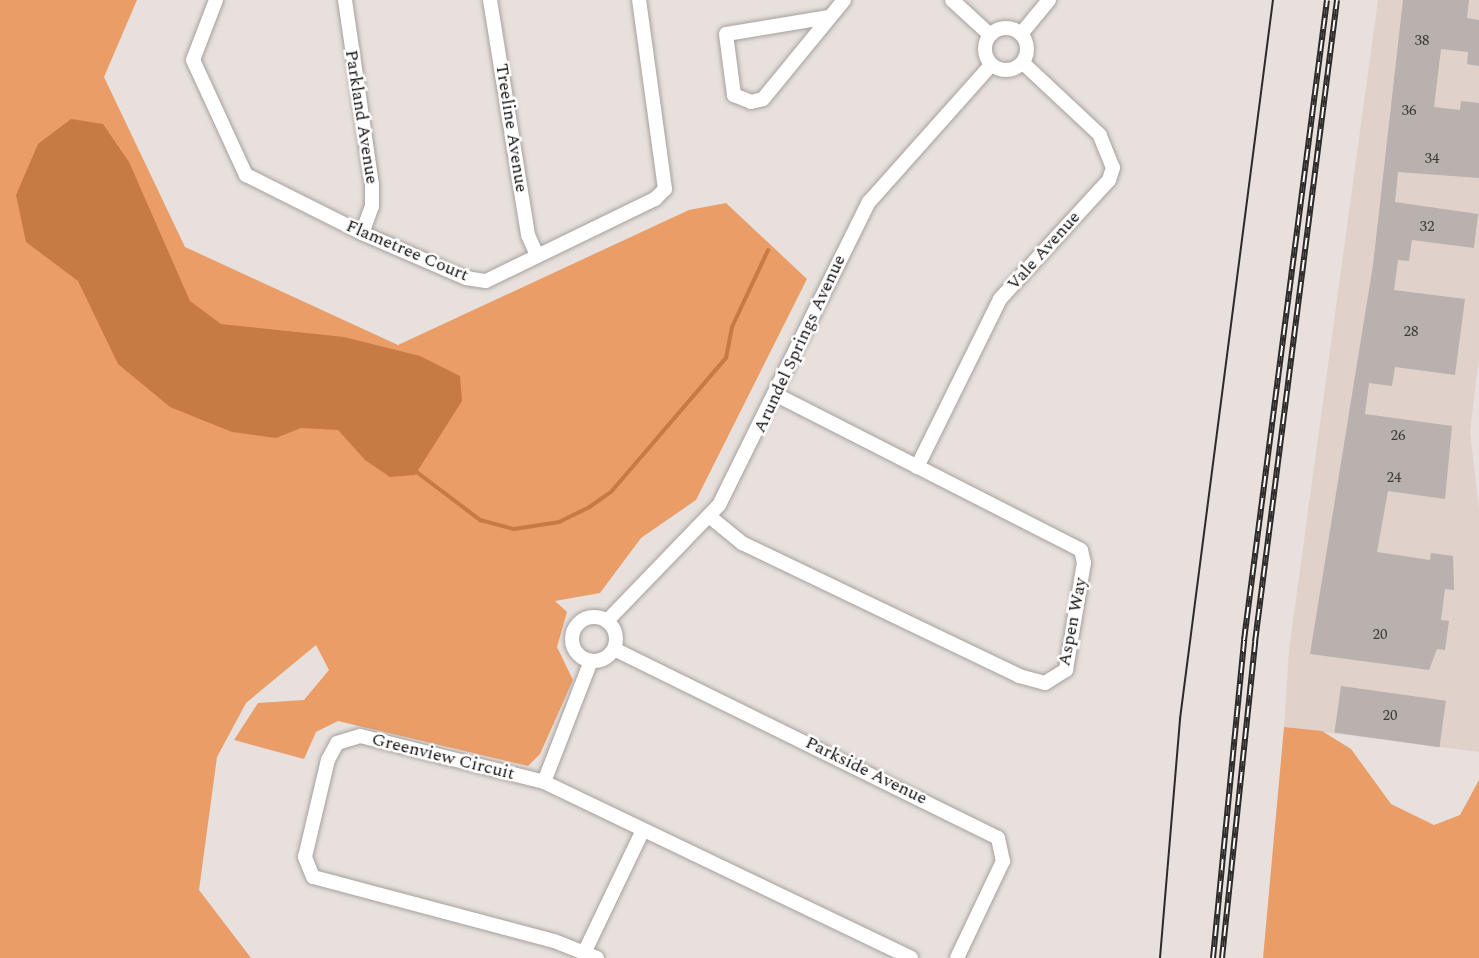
<!DOCTYPE html>
<style>
body{margin:0}
#map{position:relative;width:1479px;height:958px;overflow:hidden;background:#e7e0dc;font-family:Spectral,serif}
div>[style]{position:absolute}
.built>*{inset:0;background:#e0d2ca}
.green>*{inset:0;background:#ea9d67}
.water>*{inset:0;background:#c67b45}
.stream>*{height:4px;margin:-2px;padding:0 2px;transform-origin:2px;border-radius:2px;background:#c67b45}
.building>*{inset:0;background:#b8b1ad;transform-origin:0 0}
.roads{filter:drop-shadow(0 0 2px #a7a09c) drop-shadow(0 0 2px #a7a09c)}
.minor>*{height:14px;margin:-7px;padding:0 7px;transform-origin:7px;border-radius:7px;background:#fff}
.minor>.ring{margin:-7px;padding:0;box-sizing:content-box;background:none;border:14px solid #fff;border-radius:50%}
.tram>*{height:1.5px;margin:-0.75px;padding:0 0.75px;transform-origin:0.75px;border-radius:0.75px;background:#2d2a29}
.rail>*{height:6px;margin-top:-3px;transform-origin:0;background:repeating-linear-gradient(90deg,#fff 0 11px,#2d2a29 0 22px);box-sizing:border-box;border-block:2px solid #2d2a29}
span{translate:-50% -50%;white-space:nowrap;text-align:center;line-height:1.15;-webkit-text-stroke:5px #fff;paint-order:stroke}
.number-label{font-size:15px;color:#3d3937}
.number-label span{-webkit-text-stroke-width:0}
.street-label{font-size:18px;color:#141110}
</style>
<div id="map">
<div class="built">
<i style="clip-path:polygon(1378px 0,1479px 0,1479px 358px,1470px 432px,1479px 508px,1479px 752px,1284px 727px,1289px 650px)"></i>
</div>
<div class="green">
<i style="clip-path:polygon(0 0,137px 0,104px 77px,185px 247px,398px 345px,689px 210px,726px 203px,807px 279px,696px 500px,641px 538px,600px 593px,555px 601px,567px 612px,557px 647px,573px 680px,540px 754px,528px 766px,338px 721px,316px 732px,304px 759px,234px 740px,258px 703px,304px 700px,329px 670px,316px 645px,246px 703px,217px 757px,199px 890px,251px 958px,0 958px)"></i>
<i style="clip-path:polygon(1284px 727px,1322px 731px,1351px 749px,1391px 804px,1434px 825px,1460px 815px,1479px 780px,1479px 958px,1263px 958px)"></i>
</div>
<div class="water">
<i style="clip-path:polygon(71px 119px,103px 124px,129px 162px,190px 301px,221px 324px,344px 337px,420px 356px,460px 376px,462px 401px,415px 475px,390px 477px,365px 460px,338px 430px,301px 428px,276px 438px,232px 432px,170px 407px,118px 364px,78px 281px,26px 242px,16px 195px,38px 144px)"></i>
</div>
<div class="stream">
<i style="left:414px;top:470px;width:83px;rotate:37.1deg"></i>
<i style="left:480px;top:520px;width:35px;rotate:15deg"></i>
<i style="left:514px;top:529px;width:46px;rotate:-8.8deg"></i>
<i style="left:559px;top:522px;width:32px;rotate:-26deg"></i>
<i style="left:588px;top:508px;width:28px;rotate:-35deg"></i>
<i style="left:611px;top:492px;width:177px;rotate:-49.4deg"></i>
<i style="left:726px;top:358px;width:32px;rotate:-79deg"></i>
<i style="left:732px;top:327px;width:85px;rotate:-64.9deg"></i>
</div>
<div class="building">
<i style="clip-path:polygon(1403px 0,1469px 0,1467px 18px,1479px 20px,1479px 66px,1467px 64px,1468px 52px,1441px 49px,1434px 107px,1460px 110px,1461px 101px,1479px 103px,1479px 178px,1398px 172px,1395px 202px,1478px 214px,1474px 248px,1412px 240px,1409px 261px,1398px 260px,1394px 290px,1465px 299px,1455px 375px,1395px 367px,1392px 386px,1369px 383px,1365px 414px,1452px 426px,1445px 499px,1388px 491px,1377px 552px,1430px 560px,1431px 553px,1453px 556px,1454px 590px,1445px 589px,1441px 620px,1449px 621px,1445px 650px,1437px 649px,1429px 670px,1310px 654px,1373px 265px)"></i>
<i style="left:1341px;top:686px;width:106px;height:47px;rotate:8deg"></i>
</div>
<div class="roads">
<div class="minor">
<i style="left:216px;top:0;width:64px;rotate:111deg"></i>
<i style="left:193px;top:60px;width:127px;rotate:65.3deg"></i>
<i style="left:246px;top:175px;width:130px;rotate:26.6deg"></i>
<i style="left:362px;top:233px;width:113px;rotate:23.4deg"></i>
<i style="left:466px;top:278px;width:20px;rotate:9deg"></i>
<i style="left:486px;top:281px;width:188px;rotate:-25.9deg"></i>
<i style="left:655px;top:199px;width:14px;rotate:-45deg"></i>
<i style="left:665px;top:189px;width:191px;rotate:-97.8deg"></i>
<i style="left:345px;top:0;width:186px;rotate:81.7deg"></i>
<i style="left:372px;top:184px;width:22px;rotate:90deg"></i>
<i style="left:372px;top:206px;width:29px;rotate:110deg"></i>
<i style="left:490px;top:0;width:238px;rotate:80.8deg"></i>
<i style="left:528px;top:235px;width:22px;rotate:66deg"></i>
<i style="left:952px;top:0;width:52px;rotate:42.6deg"></i>
<i style="left:829px;top:17px;width:104px;rotate:170.6deg"></i>
<i style="left:726px;top:34px;width:62px;rotate:82.5deg"></i>
<i style="left:734px;top:95px;width:18px;rotate:22deg"></i>
<i style="left:751px;top:102px;width:12px;rotate:-14deg"></i>
<i style="left:763px;top:99px;width:128px;rotate:-50.7deg"></i>
<i class="ring" style="left:985px;top:28px;width:28px;height:28px"></i>
<i style="left:1021px;top:34px;width:44px;rotate:-50.5deg"></i>
<i style="left:917px;top:467px;width:187px;rotate:-63.7deg"></i>
<i style="left:1000px;top:299px;width:161px;rotate:-47.5deg"></i>
<i style="left:1109px;top:180px;width:13px;rotate:-72deg"></i>
<i style="left:1113px;top:168px;width:35px;rotate:-112deg"></i>
<i style="left:1100px;top:135px;width:105px;rotate:-136.9deg"></i>
<i style="left:709px;top:516px;width:43px;rotate:39.3deg"></i>
<i style="left:742px;top:543px;width:307px;rotate:25.6deg"></i>
<i style="left:1019px;top:676px;width:27px;rotate:15deg"></i>
<i style="left:1045px;top:683px;width:25px;rotate:-32deg"></i>
<i style="left:1066px;top:670px;width:109px;rotate:-80.5deg"></i>
<i style="left:1084px;top:563px;width:13px;rotate:-103deg"></i>
<i style="left:1081px;top:550px;width:341px;rotate:-153deg"></i>
<i class="ring" style="left:572px;top:617px;width:30px;height:30px"></i>
<i style="left:607px;top:621px;width:161px;rotate:-46deg"></i>
<i style="left:719px;top:505px;width:338px;rotate:-63.7deg"></i>
<i style="left:869px;top:202px;width:183px;rotate:-48.3deg"></i>
<i style="left:614px;top:649px;width:428px;rotate:26.2deg"></i>
<i style="left:998px;top:838px;width:24px;rotate:78deg"></i>
<i style="left:1003px;top:861px;width:107px;rotate:115.4deg"></i>
<i style="left:544px;top:782px;width:130px;rotate:-68.8deg"></i>
<i style="left:585px;top:951px;width:134px;rotate:-64.4deg"></i>
<i style="left:597px;top:958px;width:46px;rotate:-158.4deg"></i>
<i style="left:554px;top:941px;width:249px;rotate:-165.1deg"></i>
<i style="left:313px;top:877px;width:22px;rotate:-112deg"></i>
<i style="left:305px;top:857px;width:100px;rotate:-76.7deg"></i>
<i style="left:328px;top:760px;width:19px;rotate:-62deg"></i>
<i style="left:337px;top:743px;width:24px;rotate:-17deg"></i>
<i style="left:360px;top:736px;width:190px;rotate:14deg"></i>
<i style="left:544px;top:782px;width:407px;rotate:25.6deg"></i>
</div>
</div>
<div class="tram">
<i style="left:1160px;top:958px;width:240px;rotate:-85.2deg"></i>
<i style="left:1180px;top:719px;width:725px;rotate:-82.63deg"></i>
</div>
<div class="rail">
<i style="left:1213px;top:958px;width:320px;rotate:-84.4deg"></i>
<i style="left:1244px;top:640px;width:645px;rotate:-82.61deg"></i>
<i style="left:1222px;top:958px;width:318px;rotate:-84deg"></i>
<i style="left:1255px;top:642px;width:647px;rotate:-82.72deg"></i>
</div>
<div class="number-label">
<span style="left:1422px;top:41px">38</span>
<span style="left:1409px;top:111px">36</span>
<span style="left:1432px;top:159px">34</span>
<span style="left:1427px;top:227px">32</span>
<span style="left:1411px;top:332px">28</span>
<span style="left:1398px;top:436px">26</span>
<span style="left:1394px;top:478px">24</span>
<span style="left:1380px;top:635px">20</span>
<span style="left:1390px;top:716px">20</span>
</div>
<div class="street-label">
<span style="left:361px;top:117px;rotate:81deg">Parkland Avenue</span>
<span style="left:511px;top:128px;rotate:81deg">Treeline Avenue</span>
<span style="left:407px;top:251px;rotate:23deg">Flametree Court</span>
<span style="left:1044px;top:251px;rotate:-48deg">Vale Avenue</span>
<span style="left:800px;top:344px;rotate:-65deg">Arundel Springs Avenue</span>
<span style="left:1073px;top:622px;rotate:-79deg">Aspen Way</span>
<span style="left:443px;top:757px;rotate:14deg">Greenview Circuit</span>
<span style="left:866px;top:771px;rotate:26deg">Parkside Avenue</span>
</div>
</div>
